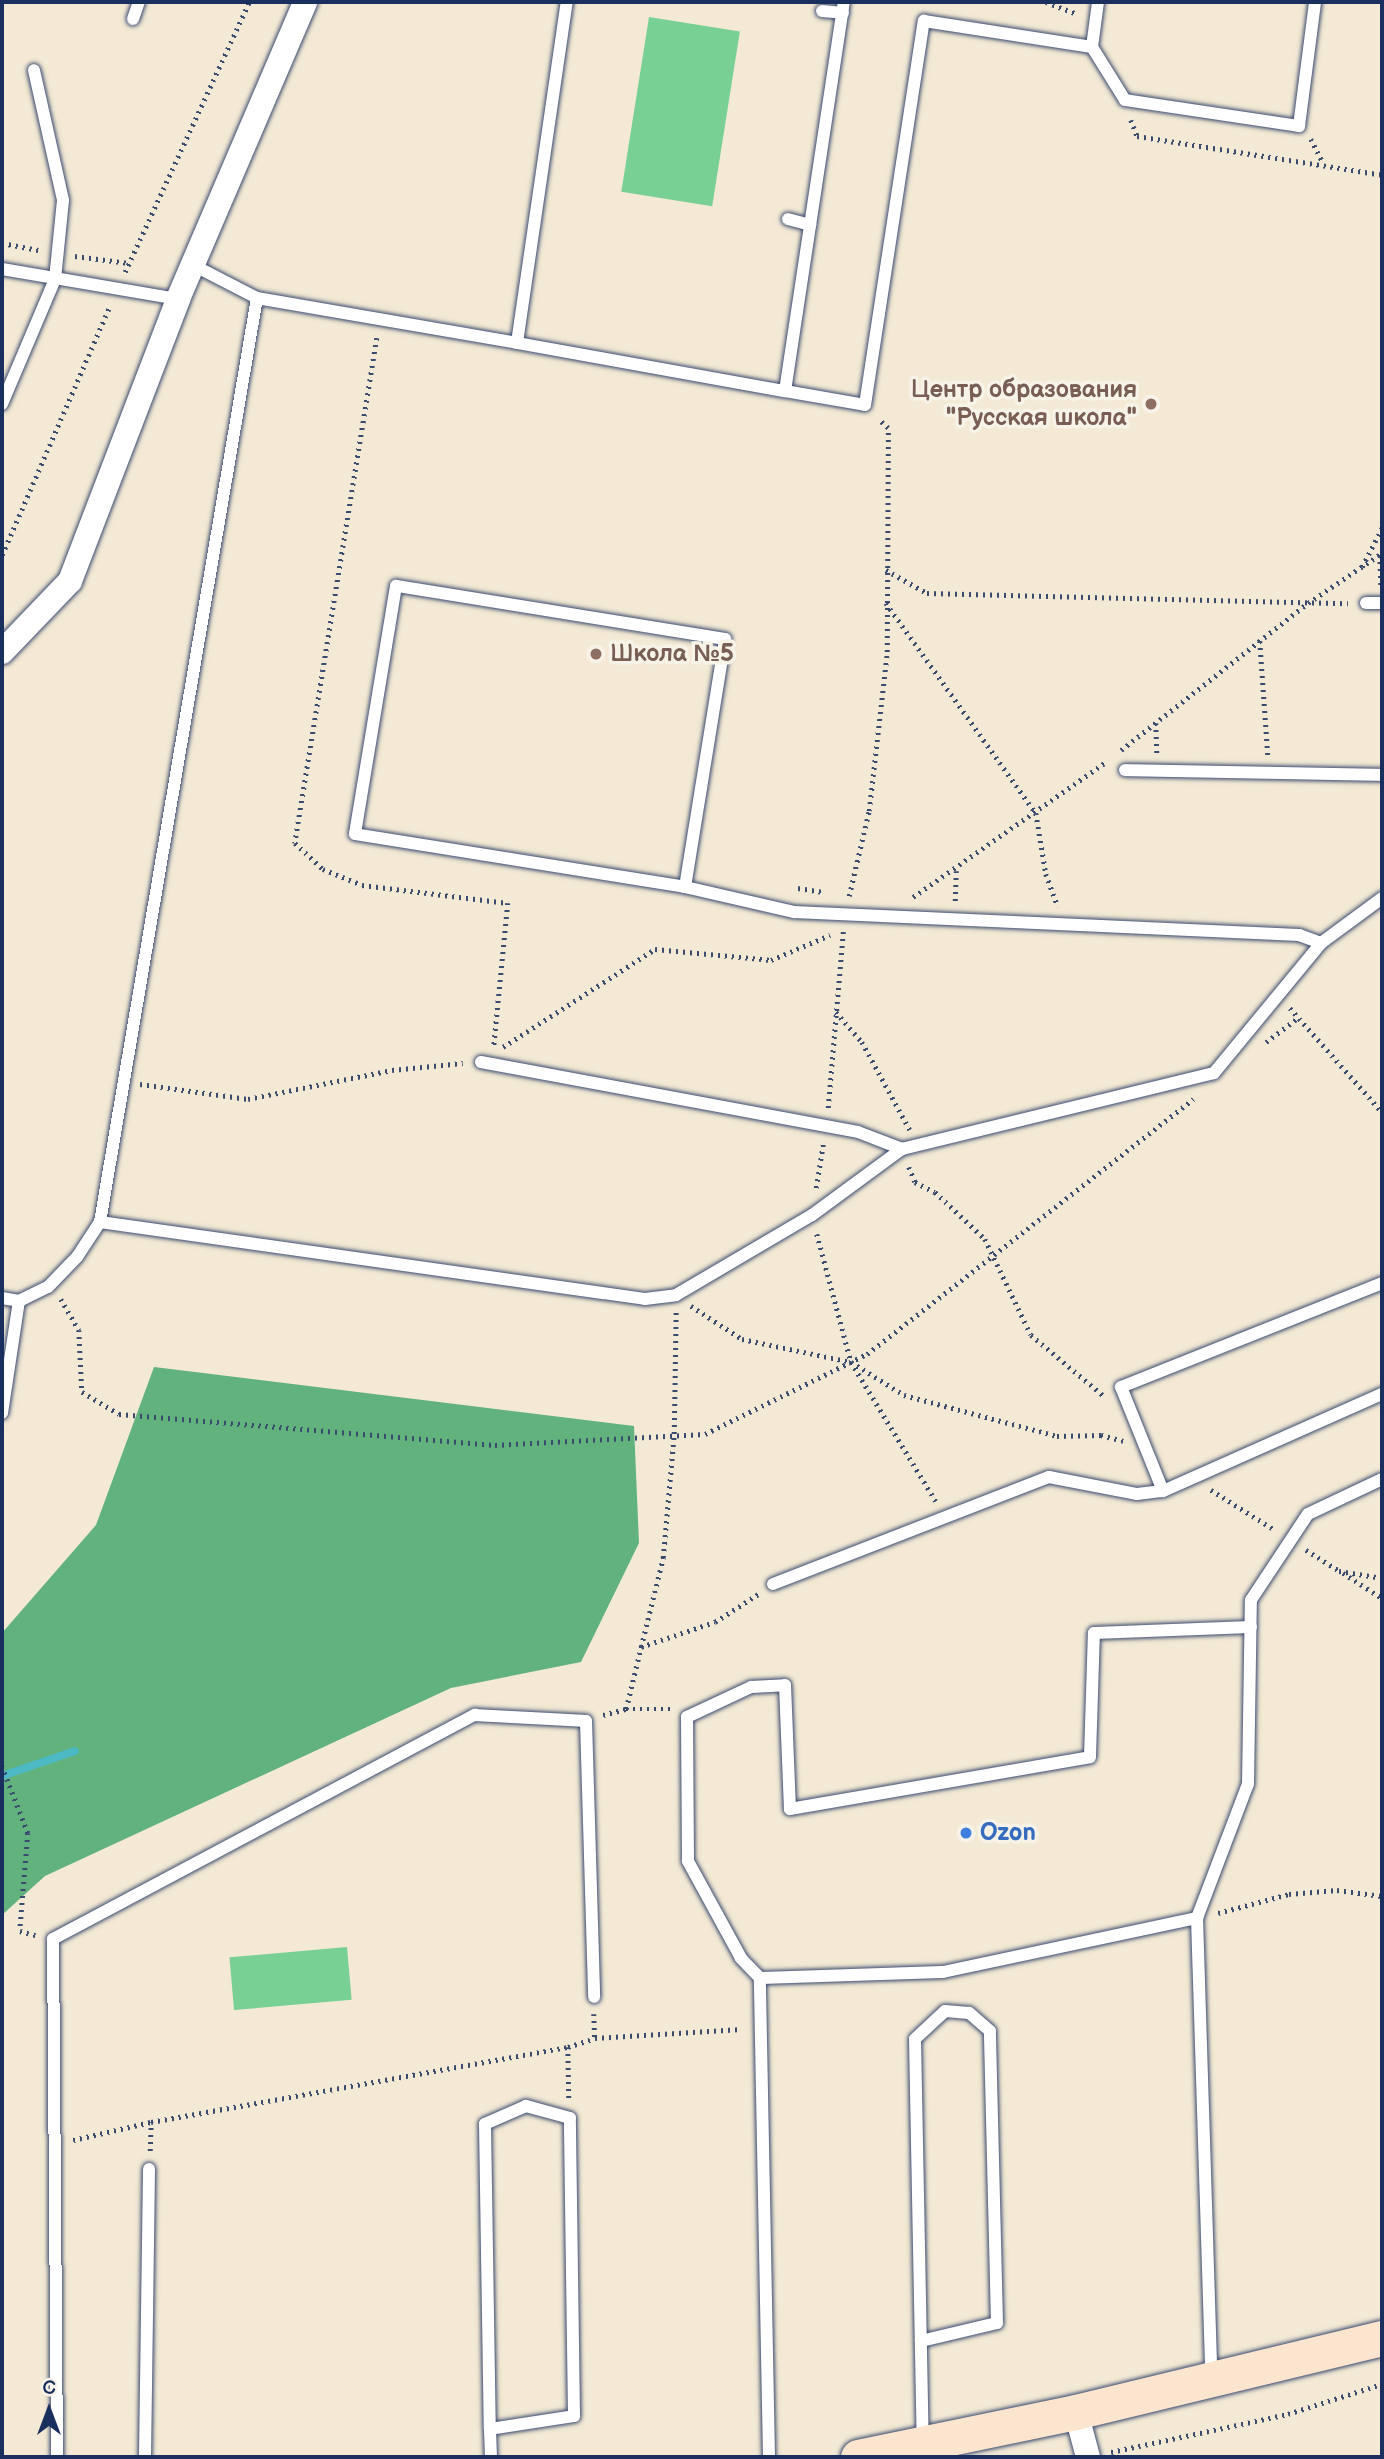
<!DOCTYPE html>
<meta charset="utf-8">
<style>
body{margin:0}
#map{position:relative;width:1384px;height:2459px;overflow:hidden;background:#f3e9d4;font-family:"Balsamiq Sans",sans-serif}
div>[style]{position:absolute}
.green>*{inset:0;background:#79d095;transform-origin:0 0}
.forest>*{inset:0;background:#62b27e}
.stream>*{height:8px;margin:-4px;padding:0 4px;transform-origin:4px;border-radius:4px;background:#4cb9c5}
.path>*{height:4.5px;margin-top:-2.25px;transform-origin:0;background:repeating-linear-gradient(90deg,#3b4b70 0 2px,transparent 0 7px)}
.roads{filter:drop-shadow(0 0 2px #3b4b70) drop-shadow(0 0 2px #3b4b70)}
.lane>*{height:12px;margin:-6px;padding:0 6px;transform-origin:6px;border-radius:6px;background:#fff}
.street>*{height:24px;margin:-12px;padding:0 12px;transform-origin:12px;border-radius:12px;background:#fff}
.secondary>*{height:35px;margin:-17.5px;padding:0 17.5px;transform-origin:17.5px;border-radius:17.5px;background:#fce5cf}
.dots>*{width:19px;height:19px;translate:-50% -50%;box-sizing:border-box;border:4px solid #f7f3e8;border-radius:50%}
span{translate:-50% -50%;white-space:nowrap;text-align:center;line-height:1.15;-webkit-text-stroke:7px #f7f3e8;paint-order:stroke}
.education-label{font-size:24px;color:#785e54;font-weight:700}
.right{translate:-100% -50%;text-align:right}
.left{translate:0 -50%;text-align:left}
.shop-label{font-size:24px;color:#366cbe;font-weight:700}
.frame{position:absolute;inset:0;border:4px solid #1b2f5e;pointer-events:none}
.north{position:absolute;left:14px;top:2375px;width:70px;height:70px;-webkit-text-stroke:5px #f7f3e8;paint-order:stroke;rotate:0deg;font-size:19px;font-weight:700;line-height:28px;text-align:center;color:#1b2f5e}
.north::after{content:'';display:block;margin:auto;width:24px;height:32px;background:#1b2f5e;clip-path:polygon(50% 0,100% 100%,50% 72%,0 100%)}
</style>
<div id="map">
<div class="green">
<i style="left:649px;top:17px;width:92px;height:177px;rotate:9deg"></i>
<i style="left:347px;top:1947px;width:53px;height:118px;rotate:85deg"></i>
</div>
<div class="forest">
<i style="clip-path:polygon(154px 1367px,634px 1426px,639px 1543px,581px 1662px,451px 1688px,45px 1876px,2px 1915px,2px 1633px,96px 1525px)"></i>
</div>
<div class="stream">
<i style="left:2px;top:1776px;width:77px;rotate:-18.9deg"></i>
</div>
<div class="path">
<i style="left:1046px;top:2px;width:34px;rotate:21deg"></i>
<i style="left:1131px;top:120px;width:17px;rotate:69deg"></i>
<i style="left:1137px;top:136px;width:248px;rotate:9deg"></i>
<i style="left:1311px;top:139px;width:27px;rotate:63deg"></i>
<i style="left:2px;top:243px;width:37px;rotate:11deg"></i>
<i style="left:75px;top:256px;width:54px;rotate:7.4deg"></i>
<i style="left:125px;top:272px;width:297px;rotate:-65.3deg"></i>
<i style="left:377px;top:338px;width:512px;rotate:99.22deg"></i>
<i style="left:295px;top:843px;width:38px;rotate:43deg"></i>
<i style="left:323px;top:869px;width:42px;rotate:22.3deg"></i>
<i style="left:362px;top:885px;width:147px;rotate:7deg"></i>
<i style="left:508px;top:903px;width:145px;rotate:95.6deg"></i>
<i style="left:2px;top:555px;width:271px;rotate:-66.6deg"></i>
<i style="left:1380px;top:555px;width:30px;rotate:88deg"></i>
<i style="left:1362px;top:567px;width:44px;rotate:-62.9deg"></i>
<i style="left:886px;top:570px;width:47px;rotate:29.3deg"></i>
<i style="left:927px;top:593px;width:421px;rotate:1.4deg"></i>
<i style="left:886px;top:603px;width:258px;rotate:54.5deg"></i>
<i style="left:1036px;top:813px;width:62px;rotate:80.7deg"></i>
<i style="left:1046px;top:874px;width:35px;rotate:70deg"></i>
<i style="left:1260px;top:641px;width:114px;rotate:86deg"></i>
<i style="left:1156px;top:723px;width:30px;rotate:88deg"></i>
<i style="left:1121px;top:750px;width:238px;rotate:-38.2deg"></i>
<i style="left:1308px;top:603px;width:89px;rotate:-34deg"></i>
<i style="left:798px;top:888px;width:24px;rotate:9deg"></i>
<i style="left:849px;top:896px;width:87px;rotate:-76.8deg"></i>
<i style="left:869px;top:811px;width:160px;rotate:-83.5deg"></i>
<i style="left:887px;top:652px;width:224px;rotate:-89.7deg"></i>
<i style="left:888px;top:428px;width:13px;rotate:-138deg"></i>
<i style="left:913px;top:897px;width:236px;rotate:-35deg"></i>
<i style="left:955px;top:901px;width:30px;rotate:-88deg"></i>
<i style="left:1290px;top:1008px;width:139px;rotate:48.5deg"></i>
<i style="left:836px;top:1012px;width:40px;rotate:49deg"></i>
<i style="left:862px;top:1042px;width:100px;rotate:61.4deg"></i>
<i style="left:1266px;top:1042px;width:41px;rotate:-37.1deg"></i>
<i style="left:503px;top:1047px;width:181px;rotate:-32.8deg"></i>
<i style="left:655px;top:949px;width:117px;rotate:5.4deg"></i>
<i style="left:771px;top:960px;width:64px;rotate:-23deg"></i>
<i style="left:140px;top:1084px;width:109px;rotate:7.9deg"></i>
<i style="left:248px;top:1099px;width:147px;rotate:-11.4deg"></i>
<i style="left:392px;top:1070px;width:71px;rotate:-5.6deg"></i>
<i style="left:828px;top:1108px;width:177px;rotate:-85.1deg"></i>
<i style="left:909px;top:1167px;width:16px;rotate:68deg"></i>
<i style="left:915px;top:1182px;width:22px;rotate:27deg"></i>
<i style="left:935px;top:1192px;width:69px;rotate:43.2deg"></i>
<i style="left:985px;top:1239px;width:106px;rotate:64.4deg"></i>
<i style="left:1031px;top:1335px;width:95px;rotate:39.9deg"></i>
<i style="left:816px;top:1188px;width:44px;rotate:-80.8deg"></i>
<i style="left:817px;top:1234px;width:132px;rotate:75.1deg"></i>
<i style="left:851px;top:1362px;width:163px;rotate:58.6deg"></i>
<i style="left:61px;top:1299px;width:36px;rotate:60deg"></i>
<i style="left:79px;top:1330px;width:62px;rotate:87.2deg"></i>
<i style="left:82px;top:1392px;width:43px;rotate:30.7deg"></i>
<i style="left:119px;top:1414px;width:377px;rotate:4.7deg"></i>
<i style="left:495px;top:1445px;width:210px;rotate:-3deg"></i>
<i style="left:705px;top:1434px;width:181px;rotate:-26.3deg"></i>
<i style="left:867px;top:1354px;width:414px;rotate:-38deg"></i>
<i style="left:691px;top:1306px;width:61px;rotate:32.9deg"></i>
<i style="left:742px;top:1339px;width:111px;rotate:11.9deg"></i>
<i style="left:851px;top:1362px;width:62px;rotate:31.9deg"></i>
<i style="left:904px;top:1395px;width:158px;rotate:15deg"></i>
<i style="left:1057px;top:1436px;width:44px;rotate:-1.3deg"></i>
<i style="left:1101px;top:1435px;width:23px;rotate:15deg"></i>
<i style="left:1211px;top:1490px;width:75px;rotate:32deg"></i>
<i style="left:1306px;top:1550px;width:39px;rotate:32deg"></i>
<i style="left:1339px;top:1571px;width:44px;rotate:9.2deg"></i>
<i style="left:1343px;top:1573px;width:46px;rotate:32.7deg"></i>
<i style="left:641px;top:1647px;width:92px;rotate:-76.1deg"></i>
<i style="left:663px;top:1558px;width:124px;rotate:-84.9deg"></i>
<i style="left:674px;top:1434px;width:122px;rotate:-89.1deg"></i>
<i style="left:626px;top:1709px;width:44px"></i>
<i style="left:603px;top:1715px;width:24px;rotate:-15deg"></i>
<i style="left:626px;top:1709px;width:64px;rotate:-76.4deg"></i>
<i style="left:641px;top:1647px;width:78px;rotate:-18.7deg"></i>
<i style="left:715px;top:1622px;width:54px;rotate:-32.8deg"></i>
<i style="left:2px;top:1766px;width:72px;rotate:68.8deg"></i>
<i style="left:28px;top:1833px;width:98px;rotate:94.7deg"></i>
<i style="left:20px;top:1931px;width:16px;rotate:15deg"></i>
<i style="left:1218px;top:1913px;width:73px;rotate:-15deg"></i>
<i style="left:1289px;top:1894px;width:48px;rotate:-4.8deg"></i>
<i style="left:1337px;top:1890px;width:45px;rotate:7.6deg"></i>
<i style="left:594px;top:2014px;width:24px;rotate:88deg"></i>
<i style="left:568px;top:2047px;width:53px;rotate:88.9deg"></i>
<i style="left:73px;top:2140px;width:80px;rotate:-13deg"></i>
<i style="left:150px;top:2151px;width:29px;rotate:-88deg"></i>
<i style="left:151px;top:2122px;width:424px;rotate:-10.2deg"></i>
<i style="left:568px;top:2047px;width:28px;rotate:-18deg"></i>
<i style="left:595px;top:2038px;width:147px;rotate:-3.5deg"></i>
<i style="left:1111px;top:2452px;width:181px;rotate:-12.1deg"></i>
<i style="left:1288px;top:2414px;width:99px;rotate:-17.7deg"></i>
</div>
<div class="roads">
<div class="lane">
<i style="left:822px;top:11px;width:21px;rotate:5deg"></i>
<i style="left:133px;top:19px;width:18px;rotate:-71deg"></i>
<i style="left:1092px;top:47px;width:45px;rotate:-82.4deg"></i>
<i style="left:788px;top:219px;width:23px;rotate:15deg"></i>
<i style="left:193px;top:265px;width:72px;rotate:27.3deg"></i>
<i style="left:257px;top:298px;width:264px;rotate:9.8deg"></i>
<i style="left:517px;top:343px;width:345px;rotate:-81.7deg"></i>
<i style="left:2px;top:269px;width:179px;rotate:9.7deg"></i>
<i style="left:517px;top:343px;width:272px;rotate:10.2deg"></i>
<i style="left:785px;top:391px;width:393px;rotate:-81.4deg"></i>
<i style="left:785px;top:391px;width:81px;rotate:9.9deg"></i>
<i style="left:865px;top:405px;width:389px;rotate:-81.3deg"></i>
<i style="left:924px;top:21px;width:170px;rotate:8.8deg"></i>
<i style="left:1092px;top:47px;width:62px;rotate:58.1deg"></i>
<i style="left:1125px;top:100px;width:176px;rotate:8.5deg"></i>
<i style="left:1299px;top:126px;width:125px;rotate:-82.6deg"></i>
<i style="left:2px;top:404px;width:136px;rotate:-67deg"></i>
<i style="left:55px;top:279px;width:79px;rotate:-84.2deg"></i>
<i style="left:63px;top:200px;width:133px;rotate:-102.6deg"></i>
<i style="left:1366px;top:603px;width:16px"></i>
<i style="left:1125px;top:770px;width:257px;rotate:1.1deg"></i>
<i style="left:685px;top:887px;width:251px;rotate:-80.8deg"></i>
<i style="left:725px;top:639px;width:333px;rotate:-170.8deg"></i>
<i style="left:396px;top:586px;width:251px;rotate:99.4deg"></i>
<i style="left:355px;top:834px;width:334px;rotate:9.1deg"></i>
<i style="left:685px;top:887px;width:112px;rotate:12.9deg"></i>
<i style="left:794px;top:912px;width:506px;rotate:2.61deg"></i>
<i style="left:1299px;top:935px;width:23px;rotate:20deg"></i>
<i style="left:481px;top:1062px;width:383px;rotate:10.5deg"></i>
<i style="left:858px;top:1132px;width:47px;rotate:21.1deg"></i>
<i style="left:100px;top:1222px;width:550px;rotate:8.04deg"></i>
<i style="left:645px;top:1299px;width:31px;rotate:-7deg"></i>
<i style="left:676px;top:1295px;width:158px;rotate:-30.5deg"></i>
<i style="left:812px;top:1215px;width:112px;rotate:-36.3deg"></i>
<i style="left:902px;top:1149px;width:321px;rotate:-13.7deg"></i>
<i style="left:1214px;top:1073px;width:168px;rotate:-50.5deg"></i>
<i style="left:1321px;top:943px;width:76px;rotate:-36.4deg"></i>
<i style="left:2px;top:1298px;width:17px;rotate:10deg"></i>
<i style="left:19px;top:1301px;width:32px;rotate:-26deg"></i>
<i style="left:48px;top:1287px;width:42px;rotate:-46deg"></i>
<i style="left:77px;top:1257px;width:42px;rotate:-56.7deg"></i>
<i style="left:100px;top:1222px;width:937px;rotate:-80.36deg"></i>
<i style="left:2px;top:1413px;width:113px;rotate:-81.4deg"></i>
<i style="left:1163px;top:1491px;width:112px;rotate:-112deg"></i>
<i style="left:1121px;top:1387px;width:281px;rotate:-21.7deg"></i>
<i style="left:773px;top:1584px;width:296px;rotate:-21.2deg"></i>
<i style="left:1049px;top:1477px;width:90px;rotate:10.9deg"></i>
<i style="left:1137px;top:1494px;width:26px;rotate:-7deg"></i>
<i style="left:1163px;top:1491px;width:240px;rotate:-23.9deg"></i>
<i style="left:1197px;top:1918px;width:458px;rotate:88.2deg"></i>
<i style="left:760px;top:1978px;width:28px;rotate:-134deg"></i>
<i style="left:741px;top:1958px;width:111px;rotate:-118.7deg"></i>
<i style="left:688px;top:1861px;width:144px;rotate:-90.4deg"></i>
<i style="left:687px;top:1717px;width:71px;rotate:-25.1deg"></i>
<i style="left:751px;top:1687px;width:34px;rotate:-3deg"></i>
<i style="left:785px;top:1685px;width:124px;rotate:87.7deg"></i>
<i style="left:790px;top:1809px;width:304px;rotate:-9.8deg"></i>
<i style="left:1090px;top:1757px;width:124px;rotate:-88.2deg"></i>
<i style="left:1094px;top:1633px;width:157px;rotate:-2.2deg"></i>
<i style="left:921px;top:2341px;width:78px;rotate:-13.3deg"></i>
<i style="left:997px;top:2323px;width:292px;rotate:-91.4deg"></i>
<i style="left:990px;top:2031px;width:28px;rotate:-139deg"></i>
<i style="left:969px;top:2013px;width:24px;rotate:-175deg"></i>
<i style="left:945px;top:2011px;width:41px;rotate:137deg"></i>
<i style="left:915px;top:2039px;width:402px;rotate:88.9deg"></i>
<i style="left:490px;top:2429px;width:85px;rotate:-8.8deg"></i>
<i style="left:574px;top:2416px;width:298px;rotate:-90.8deg"></i>
<i style="left:570px;top:2118px;width:46px;rotate:-164.7deg"></i>
<i style="left:526px;top:2106px;width:45px;rotate:156.3deg"></i>
<i style="left:485px;top:2124px;width:305px;rotate:89.1deg"></i>
<i style="left:490px;top:2429px;width:28px;rotate:88deg"></i>
<i style="left:57px;top:2457px;width:518px;rotate:-90.44deg"></i>
<i style="left:53px;top:1939px;width:478px;rotate:-28deg"></i>
<i style="left:475px;top:1715px;width:111px;rotate:3.1deg"></i>
<i style="left:586px;top:1721px;width:276px;rotate:88.3deg"></i>
<i style="left:145px;top:2457px;width:288px;rotate:-89.2deg"></i>
<i style="left:769px;top:2457px;width:479px;rotate:-91.1deg"></i>
<i style="left:760px;top:1978px;width:183px;rotate:-1.9deg"></i>
<i style="left:943px;top:1972px;width:260px;rotate:-12deg"></i>
<i style="left:1197px;top:1918px;width:143px;rotate:-69.2deg"></i>
<i style="left:1248px;top:1784px;width:184px;rotate:-89.1deg"></i>
<i style="left:1251px;top:1600px;width:103px;rotate:-56.5deg"></i>
<i style="left:1308px;top:1514px;width:82px;rotate:-25.3deg"></i>
</div>
<div class="street">
<i style="left:2px;top:652px;width:98px;rotate:-46.2deg"></i>
<i style="left:70px;top:581px;width:302px;rotate:-69deg"></i>
<i style="left:178px;top:299px;width:323px;rotate:-66.8deg"></i>
<i style="left:1076px;top:2412px;width:47px;rotate:75.1deg"></i>
</div>
<div class="secondary">
<i style="left:858px;top:2457px;width:223px;rotate:-11.7deg"></i>
<i style="left:1076px;top:2412px;width:315px;rotate:-13.6deg"></i>
</div>
</div>
<div class="dots">
<i style="left:1151px;top:404px;background:#8d6e63"></i>
<i style="left:596px;top:654px;background:#8d6e63"></i>
<i style="left:966px;top:1833px;background:#3f7fe0"></i>
</div>
<div class="education-label">
<span class="right" style="left:1137px;top:404px">Центр образования<br>"Русская школа"</span>
<span class="left" style="left:610px;top:654px">Школа №5</span>
</div>
<div class="shop-label">
<span class="left" style="left:980px;top:1833px">Ozon</span>
</div>
<div class="frame"></div>
<div class="north">С</div>
</div>
